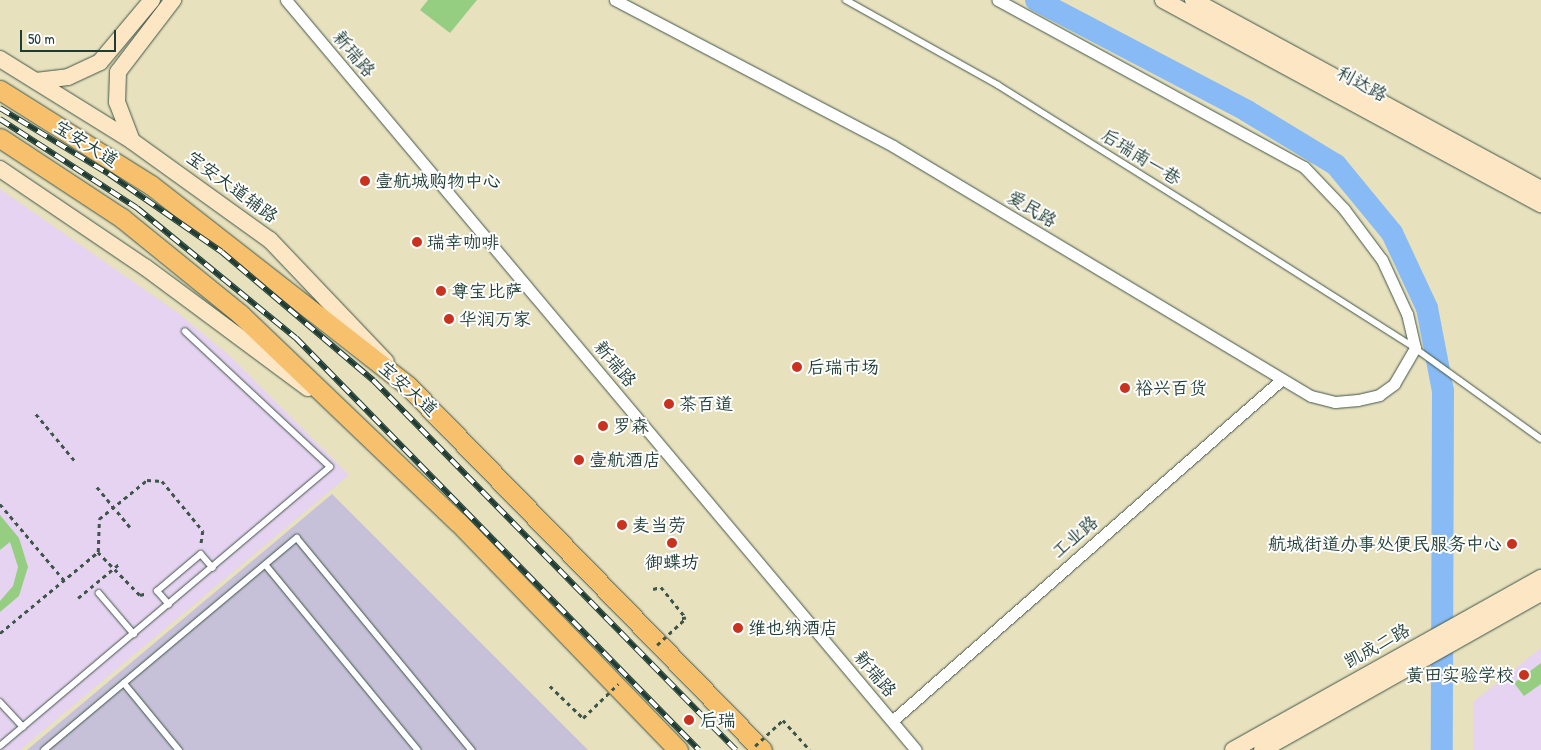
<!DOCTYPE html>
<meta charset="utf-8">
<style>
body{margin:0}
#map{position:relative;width:1541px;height:750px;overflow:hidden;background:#e8e1be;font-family:"Patrick Hand","LXGW WenKai TC",sans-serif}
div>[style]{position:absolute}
.built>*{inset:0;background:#e5d3f1}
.industrial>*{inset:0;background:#c7c0d9}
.green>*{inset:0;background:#96ce81}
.river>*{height:22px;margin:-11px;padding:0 11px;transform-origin:11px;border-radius:11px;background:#88bbf5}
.path>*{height:2.5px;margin-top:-1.25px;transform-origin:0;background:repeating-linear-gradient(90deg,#3d5649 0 4px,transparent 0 8px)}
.roads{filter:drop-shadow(0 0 1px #3d5649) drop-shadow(0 0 1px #3d5649)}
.lane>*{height:5.5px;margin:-2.75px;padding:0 2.75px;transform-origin:2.75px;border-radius:2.75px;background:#fff}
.street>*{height:11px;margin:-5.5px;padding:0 5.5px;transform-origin:5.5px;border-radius:5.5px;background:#fff}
.secondary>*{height:16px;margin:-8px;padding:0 8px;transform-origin:8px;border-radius:8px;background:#fce6c4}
.primary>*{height:19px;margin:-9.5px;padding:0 9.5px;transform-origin:9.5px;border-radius:9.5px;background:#f7c06c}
.rail>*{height:5.5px;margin-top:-2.75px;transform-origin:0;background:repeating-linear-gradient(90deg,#fff 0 11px,#1f3d34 0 22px);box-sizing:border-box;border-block:1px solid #1f3d34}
.path-bridge>*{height:2.5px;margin-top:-1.25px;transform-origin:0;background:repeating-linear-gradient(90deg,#3d5649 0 4px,transparent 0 8px)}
.dots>*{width:14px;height:14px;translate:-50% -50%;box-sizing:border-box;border:2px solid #fff;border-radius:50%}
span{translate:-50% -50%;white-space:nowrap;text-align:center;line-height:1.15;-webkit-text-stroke:4px #fff;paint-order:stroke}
.street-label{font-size:18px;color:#1f3d34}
.poi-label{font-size:18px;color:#1f3d34}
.left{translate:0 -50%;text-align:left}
.right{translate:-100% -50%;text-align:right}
.scale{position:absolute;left:20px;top:30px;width:96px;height:22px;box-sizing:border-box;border:2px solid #1f3d34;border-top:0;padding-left:6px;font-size:15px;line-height:18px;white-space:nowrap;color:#1f3d34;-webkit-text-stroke:4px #fff;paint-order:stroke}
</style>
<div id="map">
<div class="built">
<i style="clip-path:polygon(0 189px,178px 313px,231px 357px,349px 475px,20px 750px,0 750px)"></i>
<i style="clip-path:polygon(1541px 648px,1541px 750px,1473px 750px,1473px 702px)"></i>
</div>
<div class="industrial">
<i style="clip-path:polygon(332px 494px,588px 750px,27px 750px)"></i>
</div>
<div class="green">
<i style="clip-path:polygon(428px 0,477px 0,450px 33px,420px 10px)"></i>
<i style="clip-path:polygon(0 515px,19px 538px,28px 567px,19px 596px,0 612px,0 601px,13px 586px,18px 567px,10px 542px,0 550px)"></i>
<i style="clip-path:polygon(1541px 663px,1541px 684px,1524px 696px,1514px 683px)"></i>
</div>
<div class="river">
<i style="left:1036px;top:0;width:238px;rotate:27.7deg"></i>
<i style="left:1247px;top:111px;width:104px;rotate:31.2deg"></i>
<i style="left:1336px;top:165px;width:88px;rotate:50.5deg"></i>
<i style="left:1392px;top:233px;width:83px;rotate:65deg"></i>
<i style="left:1427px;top:308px;width:85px;rotate:79.1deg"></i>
<i style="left:1443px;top:391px;width:359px;rotate:90.2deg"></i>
</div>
<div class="path">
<i style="left:36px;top:414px;width:61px;rotate:50.3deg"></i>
<i style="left:0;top:504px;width:99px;rotate:49.9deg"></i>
<i style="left:98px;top:552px;width:60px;rotate:45.7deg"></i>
<i style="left:140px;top:595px;width:8px;rotate:-14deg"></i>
<i style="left:653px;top:589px;width:8px;rotate:-14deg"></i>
<i style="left:661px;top:587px;width:40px;rotate:51deg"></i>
<i style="left:686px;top:618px;width:7px;rotate:172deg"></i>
<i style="left:0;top:633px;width:127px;rotate:-39.6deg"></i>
<i style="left:98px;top:552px;width:33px;rotate:-88deg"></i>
<i style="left:99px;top:519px;width:62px;rotate:-39.1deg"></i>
<i style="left:147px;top:480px;width:15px;rotate:4deg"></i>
<i style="left:162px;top:481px;width:65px;rotate:50.6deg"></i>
<i style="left:203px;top:531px;width:14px;rotate:98deg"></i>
<i style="left:550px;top:686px;width:46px;rotate:44.1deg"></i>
<i style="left:783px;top:720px;width:40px;rotate:48deg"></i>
</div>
<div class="roads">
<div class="lane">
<i style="left:846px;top:0;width:174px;rotate:29.2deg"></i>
<i style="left:998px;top:85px;width:239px;rotate:32deg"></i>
<i style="left:1201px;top:212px;width:254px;rotate:32.4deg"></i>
<i style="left:1415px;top:348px;width:155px;rotate:35.8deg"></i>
<i style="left:266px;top:565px;width:239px;rotate:50.6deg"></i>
<i style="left:99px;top:593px;width:54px;rotate:49.5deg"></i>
<i style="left:169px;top:605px;width:18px;rotate:-131deg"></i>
<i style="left:157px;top:591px;width:57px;rotate:-40.1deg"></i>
<i style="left:201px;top:554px;width:18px;rotate:49deg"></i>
<i style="left:124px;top:683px;width:87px;rotate:50.6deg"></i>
<i style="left:0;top:702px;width:34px;rotate:47deg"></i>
<i style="left:0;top:746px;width:432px;rotate:-40.2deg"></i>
<i style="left:330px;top:467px;width:198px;rotate:-137deg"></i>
<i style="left:44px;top:750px;width:330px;rotate:-40deg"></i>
<i style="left:297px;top:538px;width:275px;rotate:50.5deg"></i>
</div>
<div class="street">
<i style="left:286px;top:0;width:979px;rotate:49.97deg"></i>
<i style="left:615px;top:0;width:314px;rotate:27.7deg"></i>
<i style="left:893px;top:146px;width:487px;rotate:30.9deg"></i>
<i style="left:1311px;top:396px;width:25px;rotate:14deg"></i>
<i style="left:1335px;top:402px;width:23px;rotate:-5deg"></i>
<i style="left:1358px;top:400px;width:22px;rotate:-13deg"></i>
<i style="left:1379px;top:395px;width:19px;rotate:-36deg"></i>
<i style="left:1394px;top:384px;width:42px;rotate:-59.7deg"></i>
<i style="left:1415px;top:348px;width:35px;rotate:-103deg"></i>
<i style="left:1407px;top:314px;width:60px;rotate:-114.8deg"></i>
<i style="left:1382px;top:260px;width:64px;rotate:-126.7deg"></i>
<i style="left:1344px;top:209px;width:58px;rotate:-133.6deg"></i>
<i style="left:1304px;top:167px;width:349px;rotate:-151.4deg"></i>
<i style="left:892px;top:721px;width:517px;rotate:-41.24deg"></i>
</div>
<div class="secondary">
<i style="left:1163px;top:0;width:430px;rotate:28.4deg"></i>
<i style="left:1193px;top:0;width:396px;rotate:28.5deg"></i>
<i style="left:0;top:59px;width:155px;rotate:31.8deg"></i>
<i style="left:132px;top:141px;width:170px;rotate:35.7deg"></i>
<i style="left:270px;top:240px;width:168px;rotate:46.4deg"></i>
<i style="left:36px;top:81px;width:32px;rotate:-7deg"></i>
<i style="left:68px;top:77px;width:35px;rotate:-25deg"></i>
<i style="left:100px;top:62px;width:81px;rotate:-50deg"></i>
<i style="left:132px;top:141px;width:42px;rotate:-111deg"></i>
<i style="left:117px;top:102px;width:30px;rotate:-88deg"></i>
<i style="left:118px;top:72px;width:91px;rotate:-52.6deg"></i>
<i style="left:0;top:169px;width:175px;rotate:34.1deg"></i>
<i style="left:145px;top:267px;width:203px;rotate:36.6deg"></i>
<i style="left:1233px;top:750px;width:353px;rotate:-29.2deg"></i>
<i style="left:1262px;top:750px;width:320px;rotate:-29.4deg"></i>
</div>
<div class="primary">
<i style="left:0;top:90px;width:178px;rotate:32.2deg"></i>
<i style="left:151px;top:185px;width:326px;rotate:38deg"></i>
<i style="left:408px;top:386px;width:508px;rotate:45.8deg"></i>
<i style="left:0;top:138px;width:146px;rotate:33.3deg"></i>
<i style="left:122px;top:218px;width:152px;rotate:39.1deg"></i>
<i style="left:240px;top:314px;width:301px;rotate:43.7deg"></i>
<i style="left:458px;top:522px;width:317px;rotate:46deg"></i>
</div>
</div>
<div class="rail">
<i style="left:0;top:108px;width:127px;rotate:31.2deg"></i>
<i style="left:109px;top:174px;width:137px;rotate:34.6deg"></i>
<i style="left:222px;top:252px;width:199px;rotate:40.3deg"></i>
<i style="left:374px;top:381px;width:517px;rotate:45.55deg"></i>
<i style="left:0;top:119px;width:163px;rotate:33deg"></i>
<i style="left:137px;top:208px;width:205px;rotate:39.3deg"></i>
<i style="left:296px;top:338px;width:576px;rotate:45.63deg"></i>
</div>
<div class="path-bridge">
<i style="left:97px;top:487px;width:52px;rotate:50.5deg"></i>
<i style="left:78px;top:598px;width:53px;rotate:-39.7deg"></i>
<i style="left:657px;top:645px;width:40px;rotate:-43deg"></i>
<i style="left:583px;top:718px;width:49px;rotate:-44.2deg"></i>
<i style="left:755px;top:746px;width:38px;rotate:-43deg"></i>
</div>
<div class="dots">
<i style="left:365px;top:181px;background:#c8321e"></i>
<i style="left:417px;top:242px;background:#c8321e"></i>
<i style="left:441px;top:291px;background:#c8321e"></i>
<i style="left:449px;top:319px;background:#c8321e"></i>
<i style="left:797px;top:367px;background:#c8321e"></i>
<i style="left:1125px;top:388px;background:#c8321e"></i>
<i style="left:669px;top:404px;background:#c8321e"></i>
<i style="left:603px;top:426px;background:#c8321e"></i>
<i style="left:579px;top:460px;background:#c8321e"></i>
<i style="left:622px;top:525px;background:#c8321e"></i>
<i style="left:672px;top:543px;background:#c8321e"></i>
<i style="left:1512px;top:544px;background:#c8321e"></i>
<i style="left:738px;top:628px;background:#c8321e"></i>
<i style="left:1524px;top:675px;background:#c8321e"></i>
<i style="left:689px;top:720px;background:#c8321e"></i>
</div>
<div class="street-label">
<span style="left:354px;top:54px;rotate:50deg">新瑞路</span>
<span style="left:1362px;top:84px;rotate:28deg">利达路</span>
<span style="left:86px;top:144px;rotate:32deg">宝安大道</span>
<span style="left:1141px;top:157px;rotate:32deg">后瑞南一巷</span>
<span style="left:232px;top:187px;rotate:36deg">宝安大道辅路</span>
<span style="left:1032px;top:209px;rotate:31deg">爱民路</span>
<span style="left:615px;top:364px;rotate:50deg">新瑞路</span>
<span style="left:408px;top:389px;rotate:42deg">宝安大道</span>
<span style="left:1075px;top:537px;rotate:-41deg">工业路</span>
<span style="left:1377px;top:646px;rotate:-29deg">凯成二路</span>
<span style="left:875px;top:674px;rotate:50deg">新瑞路</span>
</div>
<div class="poi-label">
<span class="left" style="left:375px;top:181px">壹航城购物中心</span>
<span class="left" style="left:427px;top:242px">瑞幸咖啡</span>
<span class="left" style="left:451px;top:291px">尊宝比萨</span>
<span class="left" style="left:459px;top:319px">华润万家</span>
<span class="left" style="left:807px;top:367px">后瑞市场</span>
<span class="left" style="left:1135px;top:388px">裕兴百货</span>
<span class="left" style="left:679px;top:404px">茶百道</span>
<span class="left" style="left:613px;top:426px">罗森</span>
<span class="left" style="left:589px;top:460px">壹航酒店</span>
<span class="left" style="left:632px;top:525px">麦当劳</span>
<span class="right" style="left:1502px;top:544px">航城街道办事处便民服务中心</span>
<span style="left:672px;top:562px">御蝶坊</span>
<span class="left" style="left:748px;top:628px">维也纳酒店</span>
<span class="right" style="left:1514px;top:675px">黄田实验学校</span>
<span class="left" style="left:700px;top:720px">后瑞</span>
</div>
<div class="scale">50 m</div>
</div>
